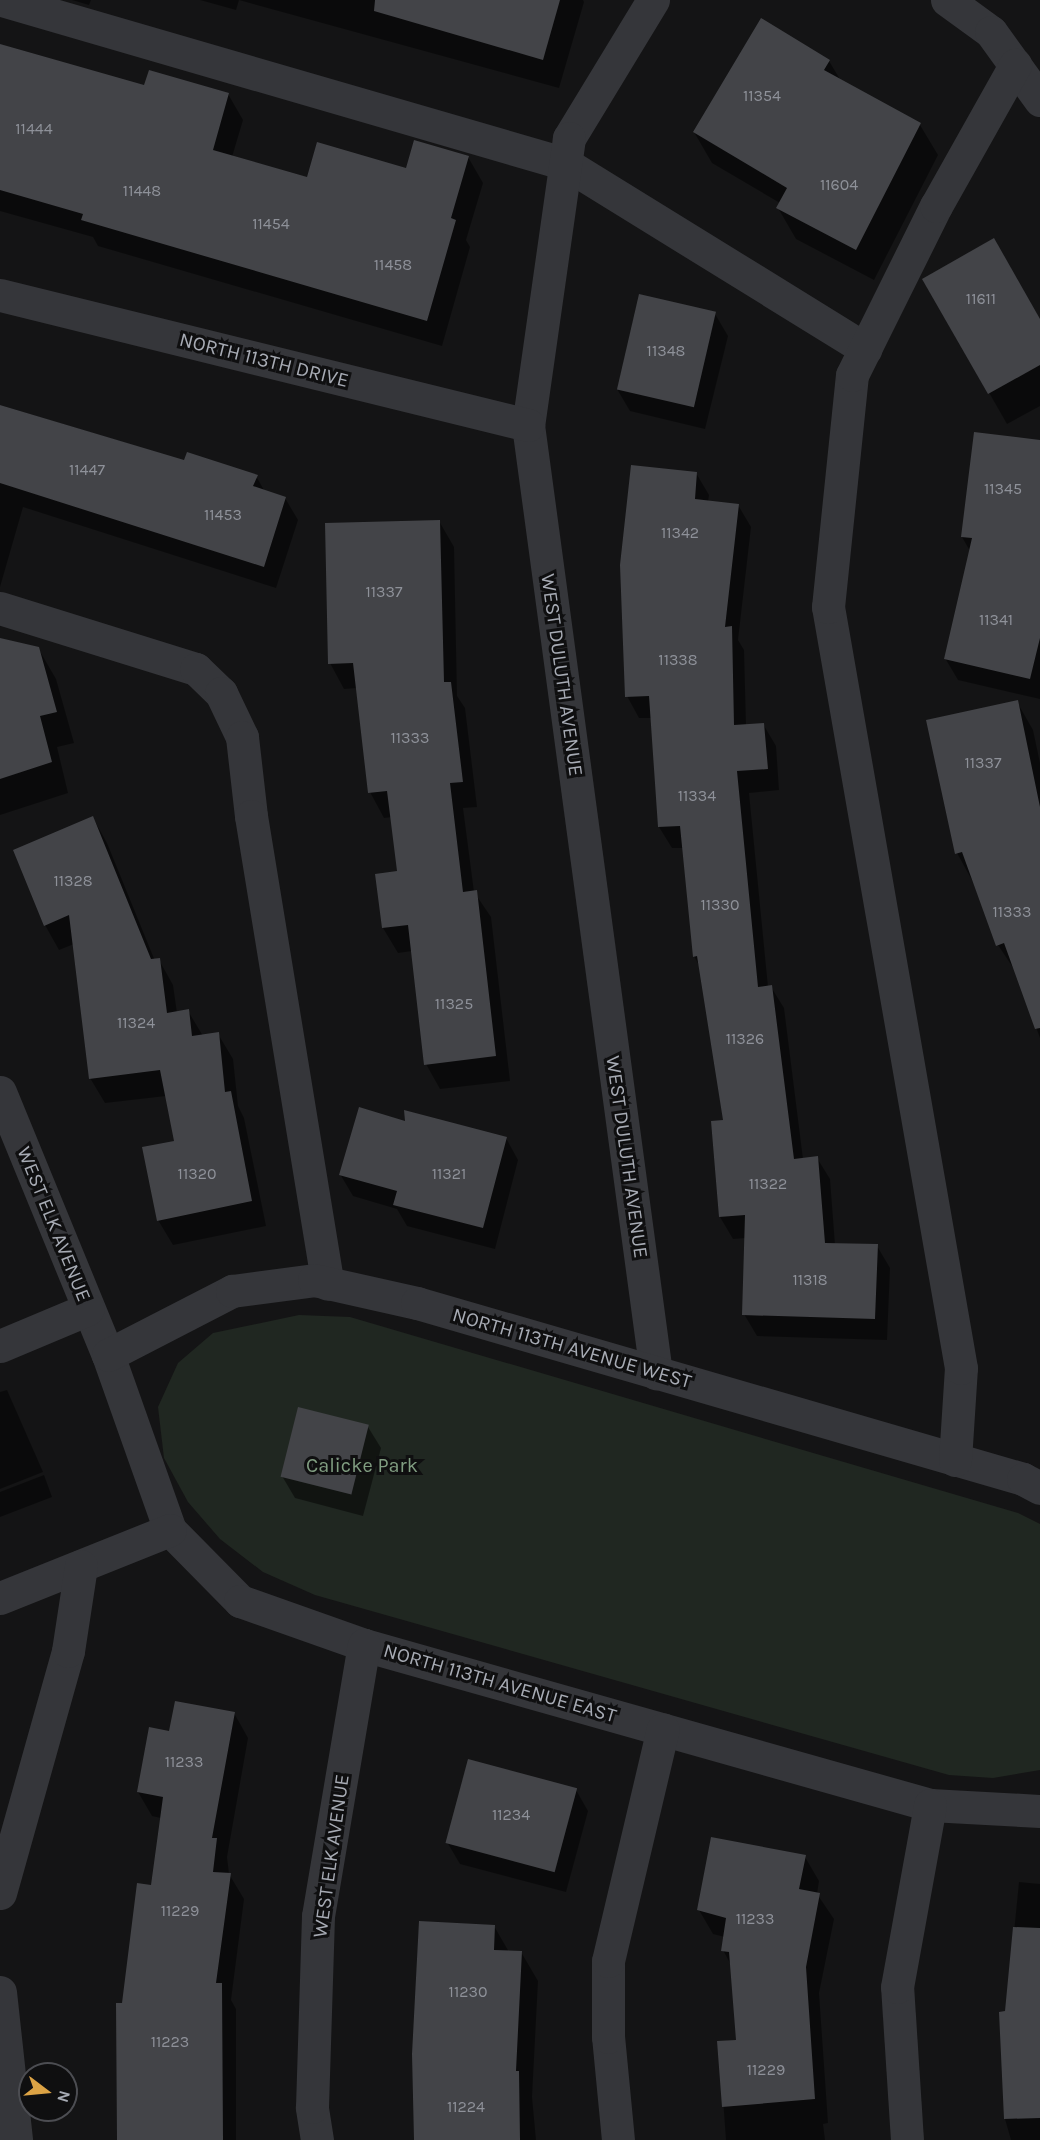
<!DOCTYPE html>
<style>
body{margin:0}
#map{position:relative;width:1040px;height:2140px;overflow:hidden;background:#141415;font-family:Karla,sans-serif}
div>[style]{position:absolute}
.green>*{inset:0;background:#202721}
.shadow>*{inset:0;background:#0007}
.building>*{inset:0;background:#434448;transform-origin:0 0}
.minor>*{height:33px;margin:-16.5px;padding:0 16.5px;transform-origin:16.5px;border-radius:16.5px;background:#35363a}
span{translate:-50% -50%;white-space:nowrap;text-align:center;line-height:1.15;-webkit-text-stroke:6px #0f0f10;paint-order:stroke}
.number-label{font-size:16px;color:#8e9199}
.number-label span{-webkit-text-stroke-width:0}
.street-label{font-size:20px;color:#a7abb4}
.park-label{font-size:20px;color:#809d81}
.north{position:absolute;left:18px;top:2062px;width:60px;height:60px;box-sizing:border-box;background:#0f0f10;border:2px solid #4c4d52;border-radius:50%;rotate:106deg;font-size:16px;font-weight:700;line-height:24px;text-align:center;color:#a7abb4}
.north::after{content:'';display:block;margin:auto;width:21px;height:27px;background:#dca345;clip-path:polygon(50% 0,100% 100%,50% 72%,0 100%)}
</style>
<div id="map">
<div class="green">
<i style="clip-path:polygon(299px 1315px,350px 1317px,1018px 1513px,1040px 1524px,1040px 1770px,993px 1778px,949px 1775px,315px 1595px,263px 1572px,220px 1539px,188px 1502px,164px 1458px,158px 1407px,178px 1363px,213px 1333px)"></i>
</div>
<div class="shadow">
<i style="clip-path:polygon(72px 0,91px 0,89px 5px)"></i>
<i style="clip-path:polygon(200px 0,583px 0,584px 2px,559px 88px,239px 0,236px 10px)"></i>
<i style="clip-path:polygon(0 48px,145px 87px,228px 94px,243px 120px,232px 157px,308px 179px,407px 170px,468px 157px,483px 183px,466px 240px,470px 247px,442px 346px,98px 246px,93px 237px,0 211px)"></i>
<i style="clip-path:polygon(829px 61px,841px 81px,920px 125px,938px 155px,874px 280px,796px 239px,778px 208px,780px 203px,712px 163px,694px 132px)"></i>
<i style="clip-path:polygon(924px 279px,1040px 322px,1040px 406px,1007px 424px)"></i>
<i style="clip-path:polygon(715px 314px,728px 336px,705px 429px,630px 411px,617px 389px)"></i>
<i style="clip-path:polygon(0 405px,185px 461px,256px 476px,265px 492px,285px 498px,298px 520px,276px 588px,23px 507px,0 587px)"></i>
<i style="clip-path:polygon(1040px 442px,1040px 699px,958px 680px,945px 658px,970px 551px,962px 537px)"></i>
<i style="clip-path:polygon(696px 473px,709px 495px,708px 502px,738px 505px,751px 527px,738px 640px,744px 650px,746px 725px,763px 724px,776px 746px,779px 790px,749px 793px,768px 987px,771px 987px,784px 1008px,803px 1159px,817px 1158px,830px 1179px,835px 1245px,877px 1246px,890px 1268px,887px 1340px,757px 1336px,744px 1314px,746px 1238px,733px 1239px,720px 1217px,712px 1123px,724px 1122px,700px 967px,694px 956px,684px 848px,672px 848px,659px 827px,652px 718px,639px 718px,627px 696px)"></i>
<i style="clip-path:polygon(439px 521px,454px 547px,457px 696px,465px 708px,477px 807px,463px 808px,474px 892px,491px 917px,510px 1081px,440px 1089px,426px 1064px,412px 951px,398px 953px,383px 928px,399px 873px,392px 817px,384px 818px,370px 792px,357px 688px,344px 689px,330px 663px)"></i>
<i style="clip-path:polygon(0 639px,38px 648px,56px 679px,74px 743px,57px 747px,68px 793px,0 815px)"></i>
<i style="clip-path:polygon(1017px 702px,1033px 730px,1040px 763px,1040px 1038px,1016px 972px,998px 945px,973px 882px,957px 853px)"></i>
<i style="clip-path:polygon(93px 818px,107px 843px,155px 961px,159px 960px,173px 985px,177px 1013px,188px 1011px,203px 1036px,218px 1034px,233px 1059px,238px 1106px,244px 1118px,266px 1226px,173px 1245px,158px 1220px,176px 1142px,166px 1096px,105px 1103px,90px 1078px,74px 944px,59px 950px,45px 925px)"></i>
<i style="clip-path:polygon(407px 1123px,506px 1138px,518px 1160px,495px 1249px,407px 1226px,397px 1209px,353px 1196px,340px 1174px)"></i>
<i style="clip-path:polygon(7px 1390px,43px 1472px,0 1489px,0 1392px)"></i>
<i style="clip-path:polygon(368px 1427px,381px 1448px,363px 1516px,295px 1498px,282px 1476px)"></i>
<i style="clip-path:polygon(44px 1475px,52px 1497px,0 1517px,0 1492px)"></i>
<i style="clip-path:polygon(234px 1713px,248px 1738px,227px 1857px,229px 1874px,244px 1899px,231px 2000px,236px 2009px,236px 2140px,127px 2140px,123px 2004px,152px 1887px,161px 1818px,152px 1816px,138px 1792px,170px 1733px)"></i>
<i style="clip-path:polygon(576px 1790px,588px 1811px,566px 1892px,460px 1864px,447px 1842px)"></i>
<i style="clip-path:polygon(805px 1857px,819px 1881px,817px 1894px,834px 1919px,819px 1993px,828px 2123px,823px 2124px,825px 2140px,726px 2140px,719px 2043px,737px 2041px,731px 1965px,723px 1950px,725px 1937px,713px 1934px,699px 1910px)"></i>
<i style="clip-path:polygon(1019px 1882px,1040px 1884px,1040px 2140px,1011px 2140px,1005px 2119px,1001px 2013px,1006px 2013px)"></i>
<i style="clip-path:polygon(494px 1926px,509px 1952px,521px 1952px,538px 1981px,532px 2097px,536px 2140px,415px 2140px)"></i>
</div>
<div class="building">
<i style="clip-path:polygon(375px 0,560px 0,543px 60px,374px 11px)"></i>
<i style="clip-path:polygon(761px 18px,830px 60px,824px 70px,921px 123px,856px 250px,776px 208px,787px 188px,693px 132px)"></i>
<i style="clip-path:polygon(0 44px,144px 85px,149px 70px,229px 93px,213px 150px,307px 177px,317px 142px,406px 168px,414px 140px,469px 156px,451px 218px,456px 220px,427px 321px,81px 220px,83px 214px,0 190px)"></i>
<i style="clip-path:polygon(994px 238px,1040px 319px,1040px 365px,988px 394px,922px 279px)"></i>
<i style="left:639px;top:294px;width:79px;height:98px;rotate:13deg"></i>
<i style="clip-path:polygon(0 405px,184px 460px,187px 452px,258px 475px,253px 486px,286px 497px,264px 567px,0 483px)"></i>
<i style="clip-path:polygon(974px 432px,1040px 440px,1040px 638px,1030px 679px,944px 659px,972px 538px,961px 537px)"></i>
<i style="clip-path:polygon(631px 465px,697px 472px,695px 499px,739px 504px,725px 627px,732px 626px,734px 725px,764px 723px,768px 769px,737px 771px,758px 987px,772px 985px,794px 1159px,818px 1156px,825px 1243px,878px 1244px,875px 1319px,742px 1315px,745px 1215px,719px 1217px,711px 1121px,723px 1120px,697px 956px,693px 957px,680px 826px,658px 827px,649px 696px,625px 697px,620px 565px)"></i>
<i style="clip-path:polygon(440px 520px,444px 682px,451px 682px,463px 782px,450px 783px,463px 892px,477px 890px,496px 1056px,424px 1065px,408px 925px,382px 928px,375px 874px,397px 871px,387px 791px,368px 793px,353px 663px,328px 664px,325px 523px)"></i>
<i style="clip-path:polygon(0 638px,39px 647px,57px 712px,40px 716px,52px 762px,0 779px)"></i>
<i style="clip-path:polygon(1018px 700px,1040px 807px,1040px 1028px,1035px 1029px,1004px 943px,996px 946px,962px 852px,955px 854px,926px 720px)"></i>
<i style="clip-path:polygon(93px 816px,151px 959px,160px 958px,167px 1013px,189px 1009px,192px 1036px,219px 1032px,225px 1092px,231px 1091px,252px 1201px,157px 1221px,142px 1147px,174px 1141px,160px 1070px,89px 1079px,69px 915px,44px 926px,13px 850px)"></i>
<i style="clip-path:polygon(359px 1107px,405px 1121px,404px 1110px,507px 1137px,483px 1228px,393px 1205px,397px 1191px,339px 1175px)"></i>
<i style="left:298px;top:1407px;width:73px;height:72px;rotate:14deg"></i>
<i style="clip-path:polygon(175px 1701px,235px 1712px,212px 1838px,217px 1838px,213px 1872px,231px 1873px,216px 1983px,222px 1983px,223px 2140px,117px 2140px,116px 2003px,122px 2003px,137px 1883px,151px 1885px,163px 1797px,137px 1792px,149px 1727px,169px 1731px)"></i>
<i style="left:468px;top:1759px;width:113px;height:87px;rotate:15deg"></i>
<i style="clip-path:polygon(711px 1837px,806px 1855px,799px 1889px,820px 1893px,806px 1967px,815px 2099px,722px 2107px,717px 2041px,736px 2040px,729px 1952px,721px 1951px,726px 1918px,697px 1910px)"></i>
<i style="clip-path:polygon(419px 1921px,495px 1925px,494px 1950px,522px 1951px,516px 2071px,519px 2071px,520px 2140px,414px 2140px,412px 2054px)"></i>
<i style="clip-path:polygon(1013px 1927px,1040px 1928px,1040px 2118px,1004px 2119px,999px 2012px,1005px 2011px)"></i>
</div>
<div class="minor">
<i style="left:2px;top:0;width:587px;rotate:16.21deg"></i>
<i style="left:566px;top:164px;width:352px;rotate:31.7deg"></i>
<i style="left:653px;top:0;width:162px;rotate:121.3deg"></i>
<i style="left:569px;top:138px;width:290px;rotate:98.1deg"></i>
<i style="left:528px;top:425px;width:957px;rotate:82.31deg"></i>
<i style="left:947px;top:0;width:54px;rotate:36deg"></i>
<i style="left:991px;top:32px;width:84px;rotate:54.2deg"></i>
<i style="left:0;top:295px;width:544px;rotate:13.83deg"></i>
<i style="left:0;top:608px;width:205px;rotate:17.3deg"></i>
<i style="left:196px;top:669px;width:35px;rotate:44deg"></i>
<i style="left:221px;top:693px;width:49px;rotate:64.5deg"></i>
<i style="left:242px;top:737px;width:80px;rotate:83.5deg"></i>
<i style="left:251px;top:816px;width:474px;rotate:80.7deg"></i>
<i style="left:0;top:1092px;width:284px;rotate:67.7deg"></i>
<i style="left:108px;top:1355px;width:186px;rotate:70.5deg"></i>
<i style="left:170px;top:1530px;width:100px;rotate:45.4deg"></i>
<i style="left:240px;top:1601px;width:132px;rotate:19.5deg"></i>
<i style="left:364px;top:1645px;width:588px;rotate:15.78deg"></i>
<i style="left:930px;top:1805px;width:110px;rotate:3.1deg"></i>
<i style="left:0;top:1346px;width:95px;rotate:-22.8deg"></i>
<i style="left:108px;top:1355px;width:140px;rotate:-27.3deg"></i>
<i style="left:232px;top:1291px;width:83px;rotate:-7.6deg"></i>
<i style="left:314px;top:1280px;width:106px;rotate:12.6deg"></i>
<i style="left:417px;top:1303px;width:631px;rotate:16.19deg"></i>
<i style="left:1023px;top:1479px;width:19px;rotate:28deg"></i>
<i style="left:955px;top:1460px;width:92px;rotate:-86.3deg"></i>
<i style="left:961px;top:1368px;width:773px;rotate:-99.91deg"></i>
<i style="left:828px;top:607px;width:233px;rotate:-84.1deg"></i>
<i style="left:852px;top:375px;width:189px;rotate:-63.6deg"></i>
<i style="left:936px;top:206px;width:162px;rotate:-60.7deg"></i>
<i style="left:0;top:1598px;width:183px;rotate:-21.8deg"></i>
<i style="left:0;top:1893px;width:251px;rotate:-74.3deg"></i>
<i style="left:68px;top:1651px;width:86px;rotate:-81.3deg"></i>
<i style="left:0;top:1992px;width:149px;rotate:83.8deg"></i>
<i style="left:317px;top:2140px;width:33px;rotate:-99deg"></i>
<i style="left:312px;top:2107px;width:191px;rotate:-88.2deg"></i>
<i style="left:318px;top:1916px;width:275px;rotate:-80.4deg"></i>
<i style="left:618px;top:2140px;width:103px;rotate:-95.5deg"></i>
<i style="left:608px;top:2037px;width:76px;rotate:-90deg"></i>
<i style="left:608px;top:1961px;width:238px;rotate:-76.7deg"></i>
<i style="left:907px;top:2140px;width:153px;rotate:-93.7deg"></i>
<i style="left:897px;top:1987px;width:185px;rotate:-79.7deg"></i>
</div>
<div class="number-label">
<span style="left:762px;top:96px">11354</span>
<span style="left:34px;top:129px">11444</span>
<span style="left:839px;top:185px">11604</span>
<span style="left:142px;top:191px">11448</span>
<span style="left:271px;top:224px">11454</span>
<span style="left:393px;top:265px">11458</span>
<span style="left:981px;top:299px">11611</span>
<span style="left:666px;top:351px">11348</span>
<span style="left:87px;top:470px">11447</span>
<span style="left:1003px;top:489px">11345</span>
<span style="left:223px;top:515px">11453</span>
<span style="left:680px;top:533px">11342</span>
<span style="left:384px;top:592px">11337</span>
<span style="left:996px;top:620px">11341</span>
<span style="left:678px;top:660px">11338</span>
<span style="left:410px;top:738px">11333</span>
<span style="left:983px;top:763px">11337</span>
<span style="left:697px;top:796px">11334</span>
<span style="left:73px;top:881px">11328</span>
<span style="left:720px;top:905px">11330</span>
<span style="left:1012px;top:912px">11333</span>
<span style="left:454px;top:1004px">11325</span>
<span style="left:136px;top:1023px">11324</span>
<span style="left:745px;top:1039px">11326</span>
<span style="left:197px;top:1174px">11320</span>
<span style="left:449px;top:1174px">11321</span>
<span style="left:768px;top:1184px">11322</span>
<span style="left:810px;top:1280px">11318</span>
<span style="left:184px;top:1762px">11233</span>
<span style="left:511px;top:1815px">11234</span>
<span style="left:180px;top:1911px">11229</span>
<span style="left:755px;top:1919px">11233</span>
<span style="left:468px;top:1992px">11230</span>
<span style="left:170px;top:2042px">11223</span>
<span style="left:766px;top:2070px">11229</span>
<span style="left:466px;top:2107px">11224</span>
</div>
<div class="street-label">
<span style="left:264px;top:360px;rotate:14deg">NORTH 113TH DRIVE</span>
<span style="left:562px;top:675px;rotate:82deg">WEST DULUTH AVENUE</span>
<span style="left:627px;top:1157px;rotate:82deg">WEST DULUTH AVENUE</span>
<span style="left:54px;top:1224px;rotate:68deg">WEST ELK AVENUE</span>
<span style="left:572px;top:1348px;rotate:16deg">NORTH 113TH AVENUE WEST</span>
<span style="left:500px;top:1683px;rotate:16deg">NORTH 113TH AVENUE EAST</span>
<span style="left:331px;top:1856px;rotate:-82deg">WEST ELK AVENUE</span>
</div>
<div class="park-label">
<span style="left:362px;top:1465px">Calicke Park</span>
</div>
<div class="north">N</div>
</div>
